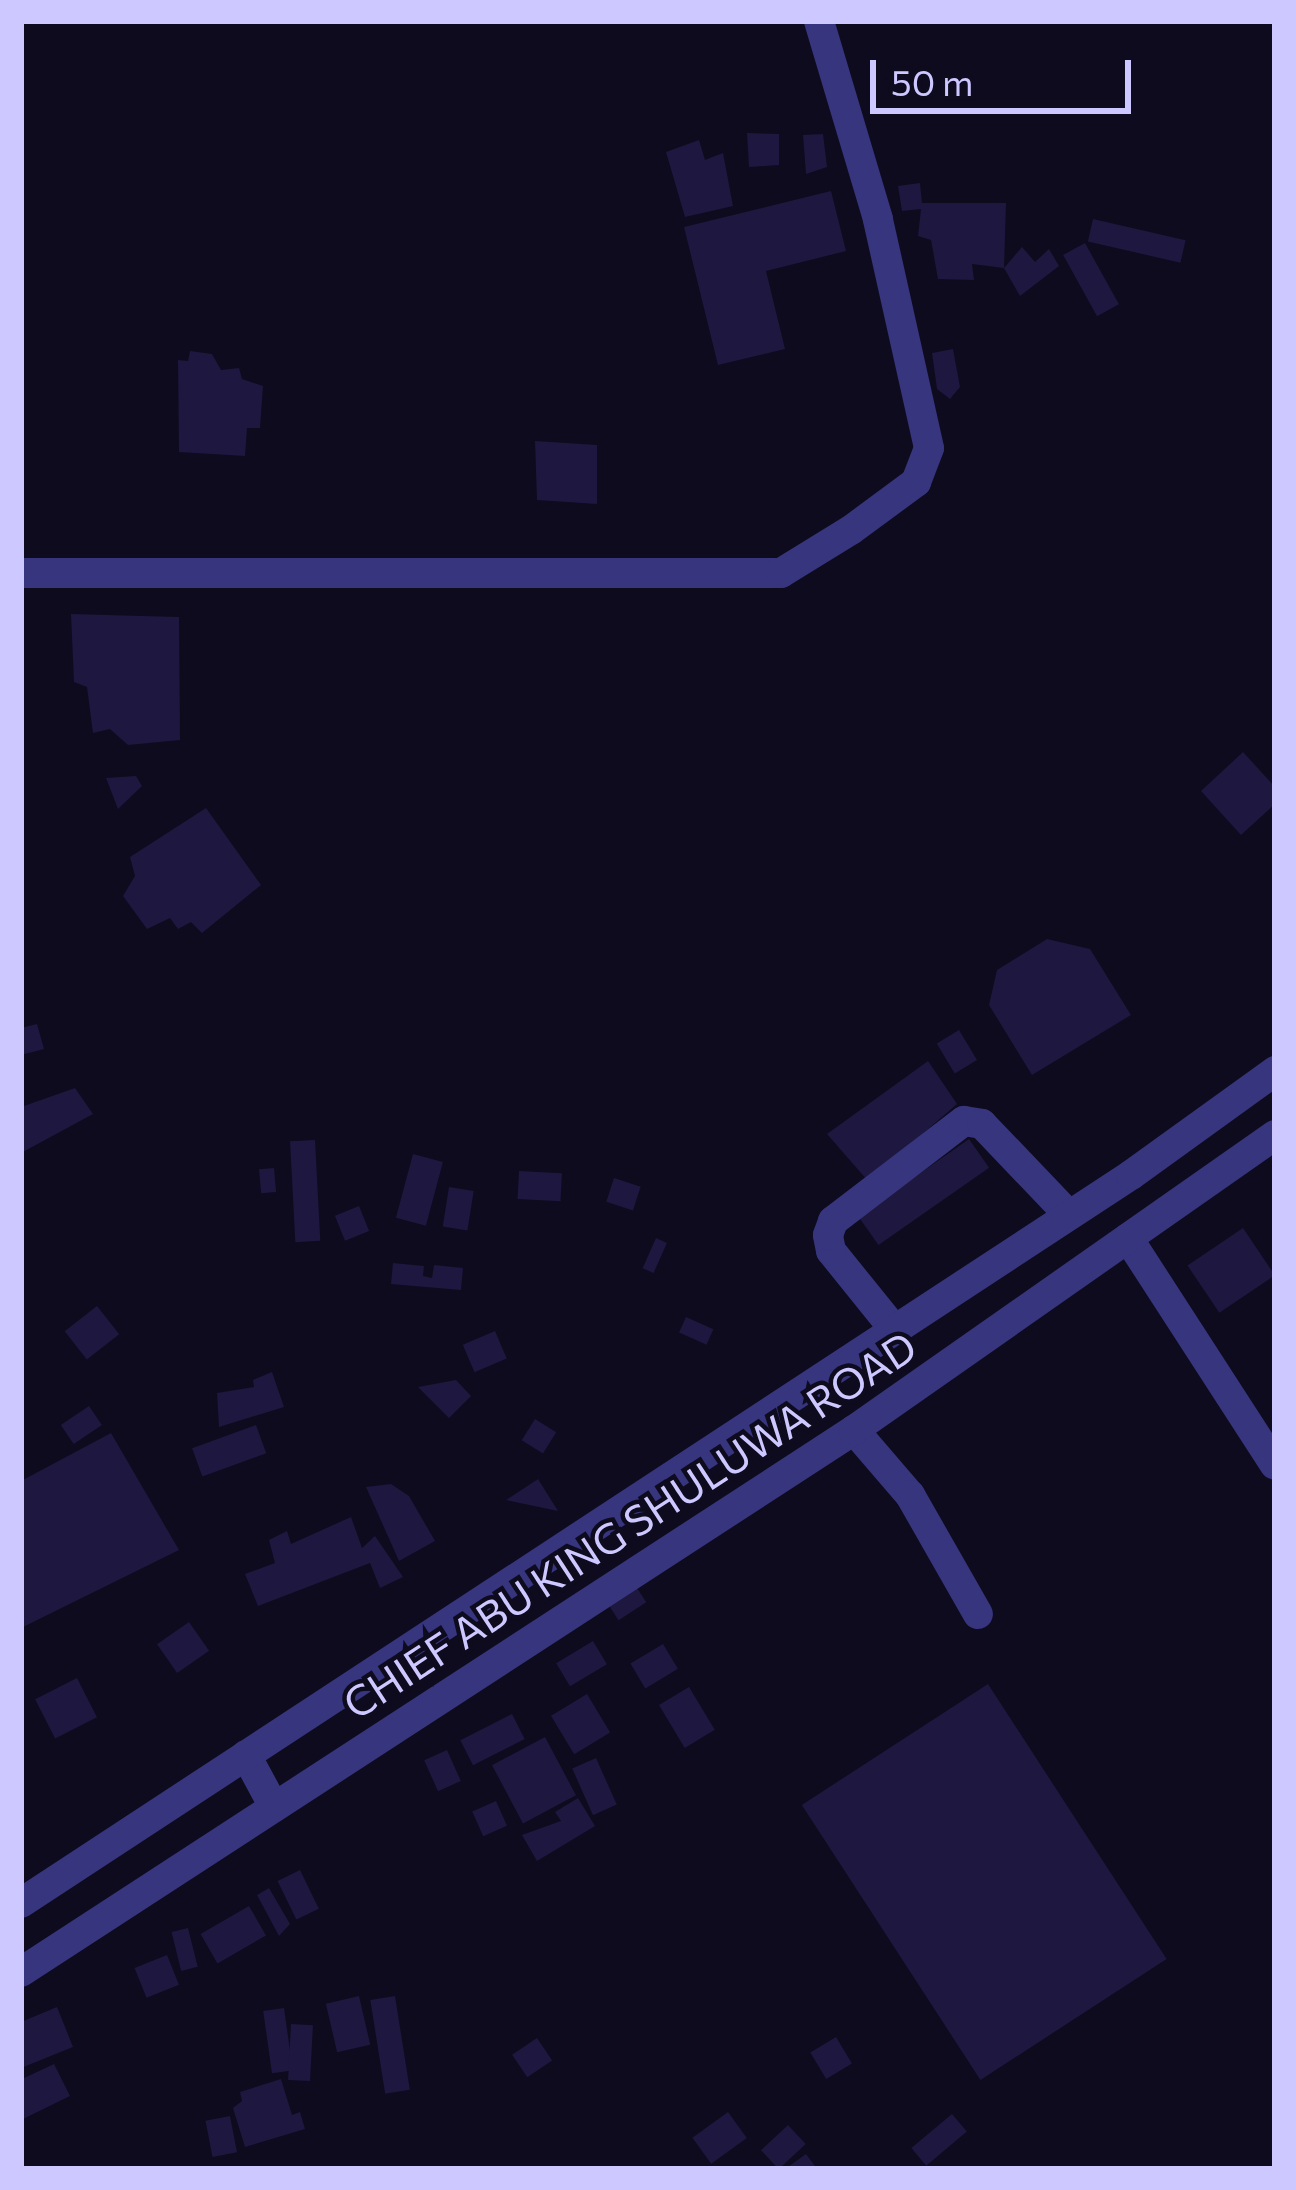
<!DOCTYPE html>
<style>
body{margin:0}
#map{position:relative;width:1296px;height:2190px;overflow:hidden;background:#0e0b1e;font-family:Commissioner,sans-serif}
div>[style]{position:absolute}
.building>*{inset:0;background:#1e173f;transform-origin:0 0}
.minor>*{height:30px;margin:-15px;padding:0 15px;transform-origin:15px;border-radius:15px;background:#36357e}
span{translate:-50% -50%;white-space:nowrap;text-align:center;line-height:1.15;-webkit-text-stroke:9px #0e0b1e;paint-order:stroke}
.street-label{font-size:42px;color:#cdc8ff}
.frame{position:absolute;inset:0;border:24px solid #cdc8ff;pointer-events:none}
.scale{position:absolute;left:870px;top:60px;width:261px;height:54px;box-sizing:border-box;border:6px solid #cdc8ff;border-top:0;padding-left:15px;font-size:36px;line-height:42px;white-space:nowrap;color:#cdc8ff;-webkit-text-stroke:9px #0e0b1e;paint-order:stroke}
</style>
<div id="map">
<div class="building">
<i style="clip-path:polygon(747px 133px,779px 134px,779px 165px,749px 167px)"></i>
<i style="clip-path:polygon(823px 134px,827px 167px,806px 174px,803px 135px)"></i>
<i style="clip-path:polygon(699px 140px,705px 160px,723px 153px,733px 206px,685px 217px,666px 152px)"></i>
<i style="clip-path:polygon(920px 183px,922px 203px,1006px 203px,1004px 268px,972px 264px,974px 280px,938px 279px,931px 240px,918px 236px,921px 209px,902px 211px,898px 186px)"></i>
<i style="clip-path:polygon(831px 191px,846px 251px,766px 271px,785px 349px,718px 365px,684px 227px)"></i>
<i style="left:1093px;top:219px;width:95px;height:23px;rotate:13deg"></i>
<i style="left:1085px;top:243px;width:70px;height:25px;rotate:61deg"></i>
<i style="clip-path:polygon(1022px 247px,1035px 262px,1049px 249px,1059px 266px,1020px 296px,1004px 268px)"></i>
<i style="clip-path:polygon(953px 349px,960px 387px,950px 399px,937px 389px,932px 353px)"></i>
<i style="clip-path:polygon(190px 351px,212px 354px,221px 370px,239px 368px,242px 379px,263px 386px,260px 428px,247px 428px,245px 456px,179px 452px,178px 360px,188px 361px)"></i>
<i style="clip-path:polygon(535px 441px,597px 445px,597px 504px,537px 500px)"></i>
<i style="clip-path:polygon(71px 614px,179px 617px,180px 740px,128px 745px,110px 729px,93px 733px,87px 687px,74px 682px)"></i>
<i style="clip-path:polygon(1243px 752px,1275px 787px,1275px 804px,1241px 835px,1201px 791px)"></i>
<i style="clip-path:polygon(136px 776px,142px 786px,118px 809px,106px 778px)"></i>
<i style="clip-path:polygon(206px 808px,261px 885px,202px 933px,191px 922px,178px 929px,170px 918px,147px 929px,123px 896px,135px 876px,130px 857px)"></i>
<i style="clip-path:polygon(1047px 939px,1090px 949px,1131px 1015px,1032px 1075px,989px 1005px,997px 970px)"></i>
<i style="clip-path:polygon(37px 1024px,44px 1049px,21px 1055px,21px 1028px)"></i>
<i style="left:959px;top:1030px;width:35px;height:26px;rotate:59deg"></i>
<i style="clip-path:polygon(928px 1061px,957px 1104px,868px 1181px,827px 1134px)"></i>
<i style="clip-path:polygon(75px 1088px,93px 1114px,21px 1153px,21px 1107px)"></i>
<i style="left:969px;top:1139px;width:35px;height:135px;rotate:55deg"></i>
<i style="left:315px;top:1140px;width:101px;height:25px;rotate:87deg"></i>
<i style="left:413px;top:1154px;width:31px;height:66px;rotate:15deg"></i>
<i style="left:274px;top:1168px;width:24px;height:15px;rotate:85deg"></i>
<i style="left:519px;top:1171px;width:43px;height:28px;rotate:3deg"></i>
<i style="left:614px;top:1178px;width:28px;height:25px;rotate:18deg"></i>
<i style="left:449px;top:1187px;width:25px;height:40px;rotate:9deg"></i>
<i style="left:359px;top:1206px;width:27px;height:26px;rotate:68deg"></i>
<i style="left:1243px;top:1228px;width:57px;height:67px;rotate:56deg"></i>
<i style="left:656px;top:1238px;width:12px;height:33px;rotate:24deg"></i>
<i style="clip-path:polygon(393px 1263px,424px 1266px,423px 1276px,432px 1278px,434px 1265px,463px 1268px,461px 1290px,391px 1284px)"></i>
<i style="left:97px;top:1306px;width:36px;height:41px;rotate:52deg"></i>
<i style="left:686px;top:1317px;width:30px;height:17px;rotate:24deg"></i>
<i style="left:495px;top:1331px;width:30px;height:35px;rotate:67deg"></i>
<i style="clip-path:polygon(272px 1372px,284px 1407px,219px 1427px,217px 1393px,254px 1387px,253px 1380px)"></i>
<i style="clip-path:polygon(456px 1380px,471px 1396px,449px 1418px,418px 1387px)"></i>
<i style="left:89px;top:1406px;width:23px;height:34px;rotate:56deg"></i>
<i style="left:535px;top:1419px;width:25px;height:25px;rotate:32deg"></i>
<i style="left:256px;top:1425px;width:30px;height:68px;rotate:70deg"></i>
<i style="clip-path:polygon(111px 1433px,179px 1550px,21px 1628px,21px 1481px)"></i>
<i style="clip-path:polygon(538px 1479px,558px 1511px,506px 1500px)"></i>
<i style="clip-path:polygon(391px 1484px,409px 1496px,435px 1541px,399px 1561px,366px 1487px)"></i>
<i style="clip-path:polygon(351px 1517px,362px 1548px,375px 1536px,403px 1577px,380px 1588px,370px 1563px,258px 1606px,245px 1574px,275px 1563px,269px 1540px,287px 1531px,291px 1544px)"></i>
<i style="left:637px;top:1588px;width:17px;height:33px;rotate:57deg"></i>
<i style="left:189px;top:1622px;width:35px;height:39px;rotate:55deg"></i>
<i style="left:593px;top:1641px;width:27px;height:43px;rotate:59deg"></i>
<i style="left:663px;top:1644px;width:29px;height:38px;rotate:59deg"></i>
<i style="left:77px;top:1678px;width:44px;height:47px;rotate:63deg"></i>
<i style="left:988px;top:1684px;width:328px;height:222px;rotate:57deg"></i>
<i style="left:689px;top:1687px;width:50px;height:35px;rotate:59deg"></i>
<i style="left:587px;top:1694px;width:45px;height:42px;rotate:59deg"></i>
<i style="left:512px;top:1714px;width:28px;height:58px;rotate:63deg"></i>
<i style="left:545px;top:1737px;width:66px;height:60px;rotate:62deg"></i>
<i style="left:447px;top:1750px;width:34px;height:25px;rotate:66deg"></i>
<i style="left:596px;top:1758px;width:51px;height:26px;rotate:66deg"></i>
<i style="clip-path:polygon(578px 1798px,595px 1826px,537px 1861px,522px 1835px,561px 1821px,555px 1812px)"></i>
<i style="left:496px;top:1801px;width:27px;height:26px;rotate:66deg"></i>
<i style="left:300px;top:1870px;width:43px;height:25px;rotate:64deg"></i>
<i style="clip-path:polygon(269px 1888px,290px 1924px,279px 1936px,257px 1895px)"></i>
<i style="left:249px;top:1906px;width:34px;height:56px;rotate:60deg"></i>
<i style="left:188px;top:1928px;width:40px;height:17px;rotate:76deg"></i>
<i style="left:167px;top:1955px;width:32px;height:35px;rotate:68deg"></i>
<i style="left:359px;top:1996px;width:50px;height:34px;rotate:77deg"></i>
<i style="left:395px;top:1996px;width:95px;height:25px;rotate:81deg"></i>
<i style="clip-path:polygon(57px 2007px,73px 2047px,21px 2068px,21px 2022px)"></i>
<i style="left:284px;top:2008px;width:63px;height:21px;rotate:82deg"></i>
<i style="left:291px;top:2024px;width:22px;height:56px;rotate:3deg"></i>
<i style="left:836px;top:2037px;width:31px;height:30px;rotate:59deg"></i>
<i style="left:537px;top:2038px;width:27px;height:30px;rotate:56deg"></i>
<i style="clip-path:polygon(54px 2064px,70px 2096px,23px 2119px,22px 2079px)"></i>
<i style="clip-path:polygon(281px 2079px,292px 2115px,300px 2112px,305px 2129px,245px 2147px,233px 2108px,242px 2101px,240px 2092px)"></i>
<i style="left:728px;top:2112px;width:32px;height:44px;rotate:54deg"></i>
<i style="left:952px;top:2114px;width:23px;height:53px;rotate:50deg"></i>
<i style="left:230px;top:2116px;width:37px;height:25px;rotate:79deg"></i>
<i style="left:788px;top:2125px;width:26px;height:37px;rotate:47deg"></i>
<i style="clip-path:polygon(806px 2154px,817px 2169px,785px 2169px)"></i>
</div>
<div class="minor">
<i style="left:21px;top:573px;width:760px"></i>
<i style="left:781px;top:573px;width:82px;rotate:-31.6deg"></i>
<i style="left:851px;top:530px;width:81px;rotate:-36.4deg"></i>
<i style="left:916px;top:482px;width:36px;rotate:-69deg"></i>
<i style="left:929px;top:448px;width:235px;rotate:-102.6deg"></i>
<i style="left:878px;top:219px;width:207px;rotate:-106.6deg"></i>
<i style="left:1128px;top:1238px;width:270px;rotate:57.1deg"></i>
<i style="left:894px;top:1329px;width:100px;rotate:-128.9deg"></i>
<i style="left:831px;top:1251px;width:16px;rotate:-101deg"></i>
<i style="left:828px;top:1235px;width:15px;rotate:-70deg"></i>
<i style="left:833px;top:1221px;width:165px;rotate:-37.4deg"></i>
<i style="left:964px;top:1121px;width:18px;rotate:9deg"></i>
<i style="left:982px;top:1124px;width:126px;rotate:46.3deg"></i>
<i style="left:854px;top:1430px;width:86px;rotate:49.3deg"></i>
<i style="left:910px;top:1495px;width:137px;rotate:60.3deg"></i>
<i style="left:246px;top:1755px;width:59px;rotate:61.7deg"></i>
<i style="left:21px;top:1903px;width:1327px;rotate:-33.26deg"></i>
<i style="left:1131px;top:1175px;width:178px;rotate:-35.8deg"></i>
<i style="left:21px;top:1972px;width:994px;rotate:-33.05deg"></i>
<i style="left:854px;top:1430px;width:514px;rotate:-35.02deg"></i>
</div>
<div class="street-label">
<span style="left:629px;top:1524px;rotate:-33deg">CHIEF ABU KING SHULUWA ROAD</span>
</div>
<div class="frame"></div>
<div class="scale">50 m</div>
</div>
